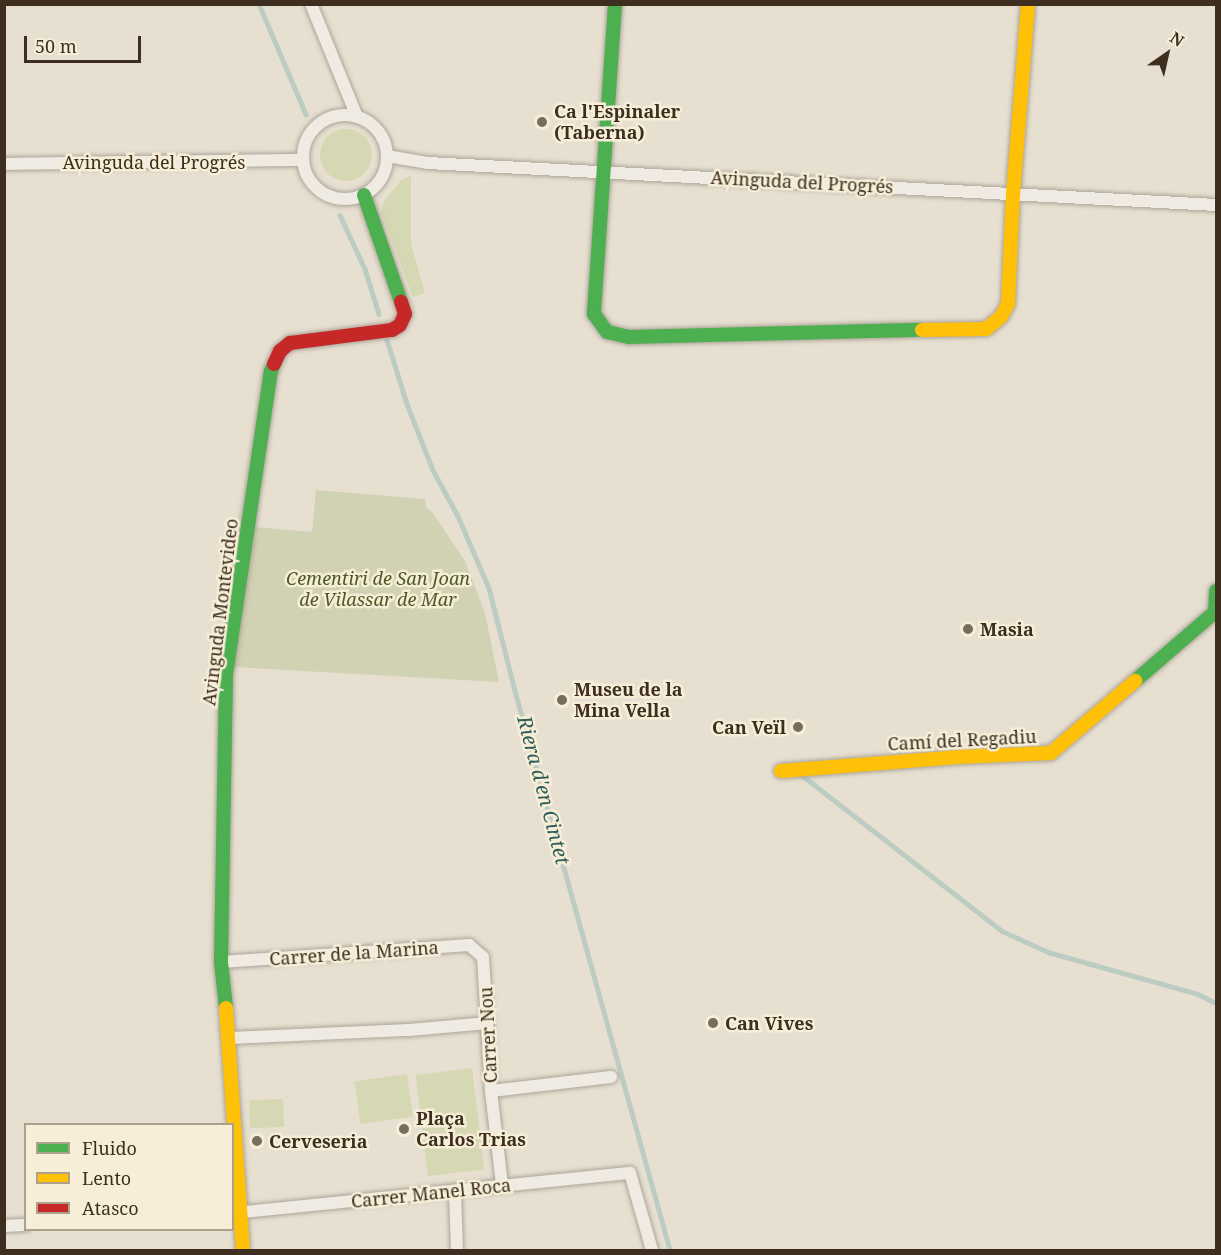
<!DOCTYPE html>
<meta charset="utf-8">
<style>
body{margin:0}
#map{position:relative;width:1221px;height:1255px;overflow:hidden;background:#e7e0d1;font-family:"Noto Serif",serif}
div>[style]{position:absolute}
.green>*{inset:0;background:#d6d7b3;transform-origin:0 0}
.round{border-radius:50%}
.cemetery>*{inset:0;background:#d1d1b3}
.stream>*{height:4.5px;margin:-2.25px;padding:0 2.25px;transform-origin:2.25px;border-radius:2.25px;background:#bcccc2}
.roads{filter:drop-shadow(0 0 2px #ada599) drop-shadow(0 0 2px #ada599)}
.street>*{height:12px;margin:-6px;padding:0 6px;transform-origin:6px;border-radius:6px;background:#efebe3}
.street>.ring{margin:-6px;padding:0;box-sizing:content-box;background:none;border:12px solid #efebe3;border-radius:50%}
.fast>*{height:14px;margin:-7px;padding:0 7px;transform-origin:7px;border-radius:7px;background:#4caf50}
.slow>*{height:14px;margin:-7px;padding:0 7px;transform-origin:7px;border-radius:7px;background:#ffc107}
.jam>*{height:14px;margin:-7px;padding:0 7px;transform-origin:7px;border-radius:7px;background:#c62828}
.dots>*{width:16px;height:16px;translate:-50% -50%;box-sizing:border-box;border:3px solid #f7eed8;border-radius:50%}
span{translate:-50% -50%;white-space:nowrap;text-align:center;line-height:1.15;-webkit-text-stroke:5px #f7eed8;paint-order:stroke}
.poi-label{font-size:18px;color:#3d2e20;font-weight:700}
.left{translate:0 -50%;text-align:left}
.right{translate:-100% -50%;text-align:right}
.street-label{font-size:18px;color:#3d2e20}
.park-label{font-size:18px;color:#4d5a26;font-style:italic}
.water-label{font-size:20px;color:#2f5d5a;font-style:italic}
.frame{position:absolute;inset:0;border:6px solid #3d2e20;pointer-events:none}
.legend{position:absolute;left:24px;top:1123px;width:210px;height:108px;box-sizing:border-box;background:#f7eed8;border:2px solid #ada18e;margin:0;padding:8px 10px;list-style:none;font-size:18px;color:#3d2e20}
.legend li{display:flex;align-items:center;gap:12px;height:30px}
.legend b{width:30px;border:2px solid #ada18e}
.north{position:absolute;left:1137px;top:24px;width:60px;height:60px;-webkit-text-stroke:4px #f7eed8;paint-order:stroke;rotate:34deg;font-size:16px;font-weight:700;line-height:24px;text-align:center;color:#3d2e20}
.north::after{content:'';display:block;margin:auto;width:21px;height:27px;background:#3d2e20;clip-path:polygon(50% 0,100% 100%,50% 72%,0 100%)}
.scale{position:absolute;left:24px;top:36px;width:117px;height:27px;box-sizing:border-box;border:3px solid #3d2e20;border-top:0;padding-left:8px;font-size:18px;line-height:21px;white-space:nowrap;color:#3d2e20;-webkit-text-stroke:4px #f7eed8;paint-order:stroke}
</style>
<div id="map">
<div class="green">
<i class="round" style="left:320px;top:129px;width:52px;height:52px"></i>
<i style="clip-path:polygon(411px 176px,411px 244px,425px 293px,413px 297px,381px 212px,384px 201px,402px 179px)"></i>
<i style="left:472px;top:1068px;width:102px;height:57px;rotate:83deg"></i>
<i style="left:407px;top:1074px;width:43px;height:53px;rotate:82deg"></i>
<i style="left:283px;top:1099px;width:28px;height:34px;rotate:88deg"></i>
</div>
<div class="cemetery">
<i style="clip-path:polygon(316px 490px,425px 499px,426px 507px,433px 513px,465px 561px,485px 613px,499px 682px,234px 667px,253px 527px,312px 532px)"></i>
</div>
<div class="stream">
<i style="left:259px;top:4px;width:120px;rotate:66.9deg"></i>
<i style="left:340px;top:215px;width:60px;rotate:65.2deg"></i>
<i style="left:365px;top:269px;width:47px;rotate:72.7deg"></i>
<i style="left:387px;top:340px;width:67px;rotate:72.6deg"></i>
<i style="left:407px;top:404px;width:71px;rotate:68.5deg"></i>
<i style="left:433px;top:470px;width:52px;rotate:61.5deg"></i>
<i style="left:458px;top:516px;width:78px;rotate:66.7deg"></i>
<i style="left:489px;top:588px;width:106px;rotate:75.8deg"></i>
<i style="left:515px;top:691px;width:580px;rotate:74.5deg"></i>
<i style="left:803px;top:776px;width:252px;rotate:37.9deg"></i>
<i style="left:1002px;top:931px;width:51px;rotate:24.5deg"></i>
<i style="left:1048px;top:952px;width:156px;rotate:15.6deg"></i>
<i style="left:1198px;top:994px;width:20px;rotate:27deg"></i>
</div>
<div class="roads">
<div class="street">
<i style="left:311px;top:4px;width:122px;rotate:67.8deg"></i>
<i class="ring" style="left:303px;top:115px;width:72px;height:72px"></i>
<i style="left:387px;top:156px;width:42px;rotate:9.7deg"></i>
<i style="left:428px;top:163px;width:789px;rotate:3.05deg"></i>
<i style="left:4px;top:164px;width:299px;rotate:-0.8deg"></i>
<i style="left:221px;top:962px;width:249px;rotate:-3.9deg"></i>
<i style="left:469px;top:945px;width:18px;rotate:41deg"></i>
<i style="left:483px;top:957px;width:134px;rotate:86.6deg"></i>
<i style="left:491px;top:1091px;width:94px;rotate:83.3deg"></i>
<i style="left:230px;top:1038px;width:179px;rotate:-2.6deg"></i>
<i style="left:409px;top:1030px;width:79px;rotate:-5.1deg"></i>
<i style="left:491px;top:1091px;width:121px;rotate:-6.7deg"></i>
<i style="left:455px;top:1191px;width:59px;rotate:88.1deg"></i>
<i style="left:234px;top:1213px;width:398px;rotate:-5.8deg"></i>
<i style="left:630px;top:1173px;width:80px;rotate:74.1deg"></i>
<i style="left:4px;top:1226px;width:22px;rotate:-3deg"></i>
</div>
<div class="fast">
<i style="left:615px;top:4px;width:311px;rotate:93.9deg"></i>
<i style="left:594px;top:314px;width:22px;rotate:54deg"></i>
<i style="left:607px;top:332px;width:23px;rotate:13deg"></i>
<i style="left:629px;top:337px;width:293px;rotate:-1.4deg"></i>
<i style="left:364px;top:195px;width:113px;rotate:70.9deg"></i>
<i style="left:1135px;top:681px;width:106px;rotate:-40.8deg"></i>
<i style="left:1215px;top:612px;width:21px;rotate:-87deg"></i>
<i style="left:226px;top:1008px;width:46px;rotate:-96.2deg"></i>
<i style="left:221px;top:962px;width:287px;rotate:-89deg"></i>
<i style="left:226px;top:675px;width:307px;rotate:-81.6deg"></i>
<i style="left:271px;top:371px;width:8px;rotate:-67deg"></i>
</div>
<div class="slow">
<i style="left:922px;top:330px;width:64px;rotate:-0.9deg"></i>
<i style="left:986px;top:329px;width:19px;rotate:-39deg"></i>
<i style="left:1001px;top:317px;width:15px;rotate:-62deg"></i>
<i style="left:1008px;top:304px;width:109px;rotate:-87.4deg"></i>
<i style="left:1013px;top:195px;width:192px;rotate:-85.5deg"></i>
<i style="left:781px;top:771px;width:177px;rotate:-4.5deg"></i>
<i style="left:957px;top:757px;width:94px;rotate:-2.4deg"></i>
<i style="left:1051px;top:753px;width:111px;rotate:-40.6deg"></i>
<i style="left:226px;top:1008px;width:243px;rotate:86deg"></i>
</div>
<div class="jam">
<i style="left:274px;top:364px;width:14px;rotate:-65deg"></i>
<i style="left:280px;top:351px;width:13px;rotate:-39deg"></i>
<i style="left:290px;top:343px;width:103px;rotate:-7.3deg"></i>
<i style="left:392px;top:330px;width:9px;rotate:-32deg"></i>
<i style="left:400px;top:325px;width:12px;rotate:-66deg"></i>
<i style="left:405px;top:314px;width:13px;rotate:-108deg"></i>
</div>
</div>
<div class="dots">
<i style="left:542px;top:122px;background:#786c5e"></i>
<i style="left:968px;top:629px;background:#786c5e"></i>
<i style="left:562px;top:700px;background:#786c5e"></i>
<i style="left:798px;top:727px;background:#786c5e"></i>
<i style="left:713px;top:1023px;background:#786c5e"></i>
<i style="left:404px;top:1129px;background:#786c5e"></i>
<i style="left:257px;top:1141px;background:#786c5e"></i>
</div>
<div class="poi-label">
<span class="left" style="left:554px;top:122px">Ca l'Espinaler<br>(Taberna)</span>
<span class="left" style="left:980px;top:629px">Masia</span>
<span class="left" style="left:574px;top:700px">Museu de la<br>Mina Vella</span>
<span class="right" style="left:786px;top:727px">Can Veïl</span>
<span class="left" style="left:725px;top:1023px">Can Vives</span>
<span class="left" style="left:416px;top:1129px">Plaça<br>Carlos Trias</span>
<span class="left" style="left:269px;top:1141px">Cerveseria</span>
</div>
<div class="street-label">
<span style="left:154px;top:162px">Avinguda del Progrés</span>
<span style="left:802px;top:182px;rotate:3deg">Avinguda del Progrés</span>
<span style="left:220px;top:612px;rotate:-83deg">Avinguda Montevideo</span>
<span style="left:962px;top:740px;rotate:-3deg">Camí del Regadiu</span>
<span style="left:354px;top:953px;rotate:-4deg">Carrer de la Marina</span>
<span style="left:488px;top:1035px;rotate:-93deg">Carrer Nou</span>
<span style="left:431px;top:1193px;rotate:-6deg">Carrer Manel Roca</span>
</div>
<div class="park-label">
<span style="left:378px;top:589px">Cementiri de San Joan<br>de Vilassar de Mar</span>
</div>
<div class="water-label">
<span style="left:544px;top:790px;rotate:75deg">Riera d'en Cintet</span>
</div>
<div class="frame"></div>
<ul class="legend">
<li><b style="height:8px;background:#4caf50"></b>Fluido</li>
<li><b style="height:8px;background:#ffc107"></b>Lento</li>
<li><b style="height:8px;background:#c62828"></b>Atasco</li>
</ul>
<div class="north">N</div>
<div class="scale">50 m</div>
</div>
